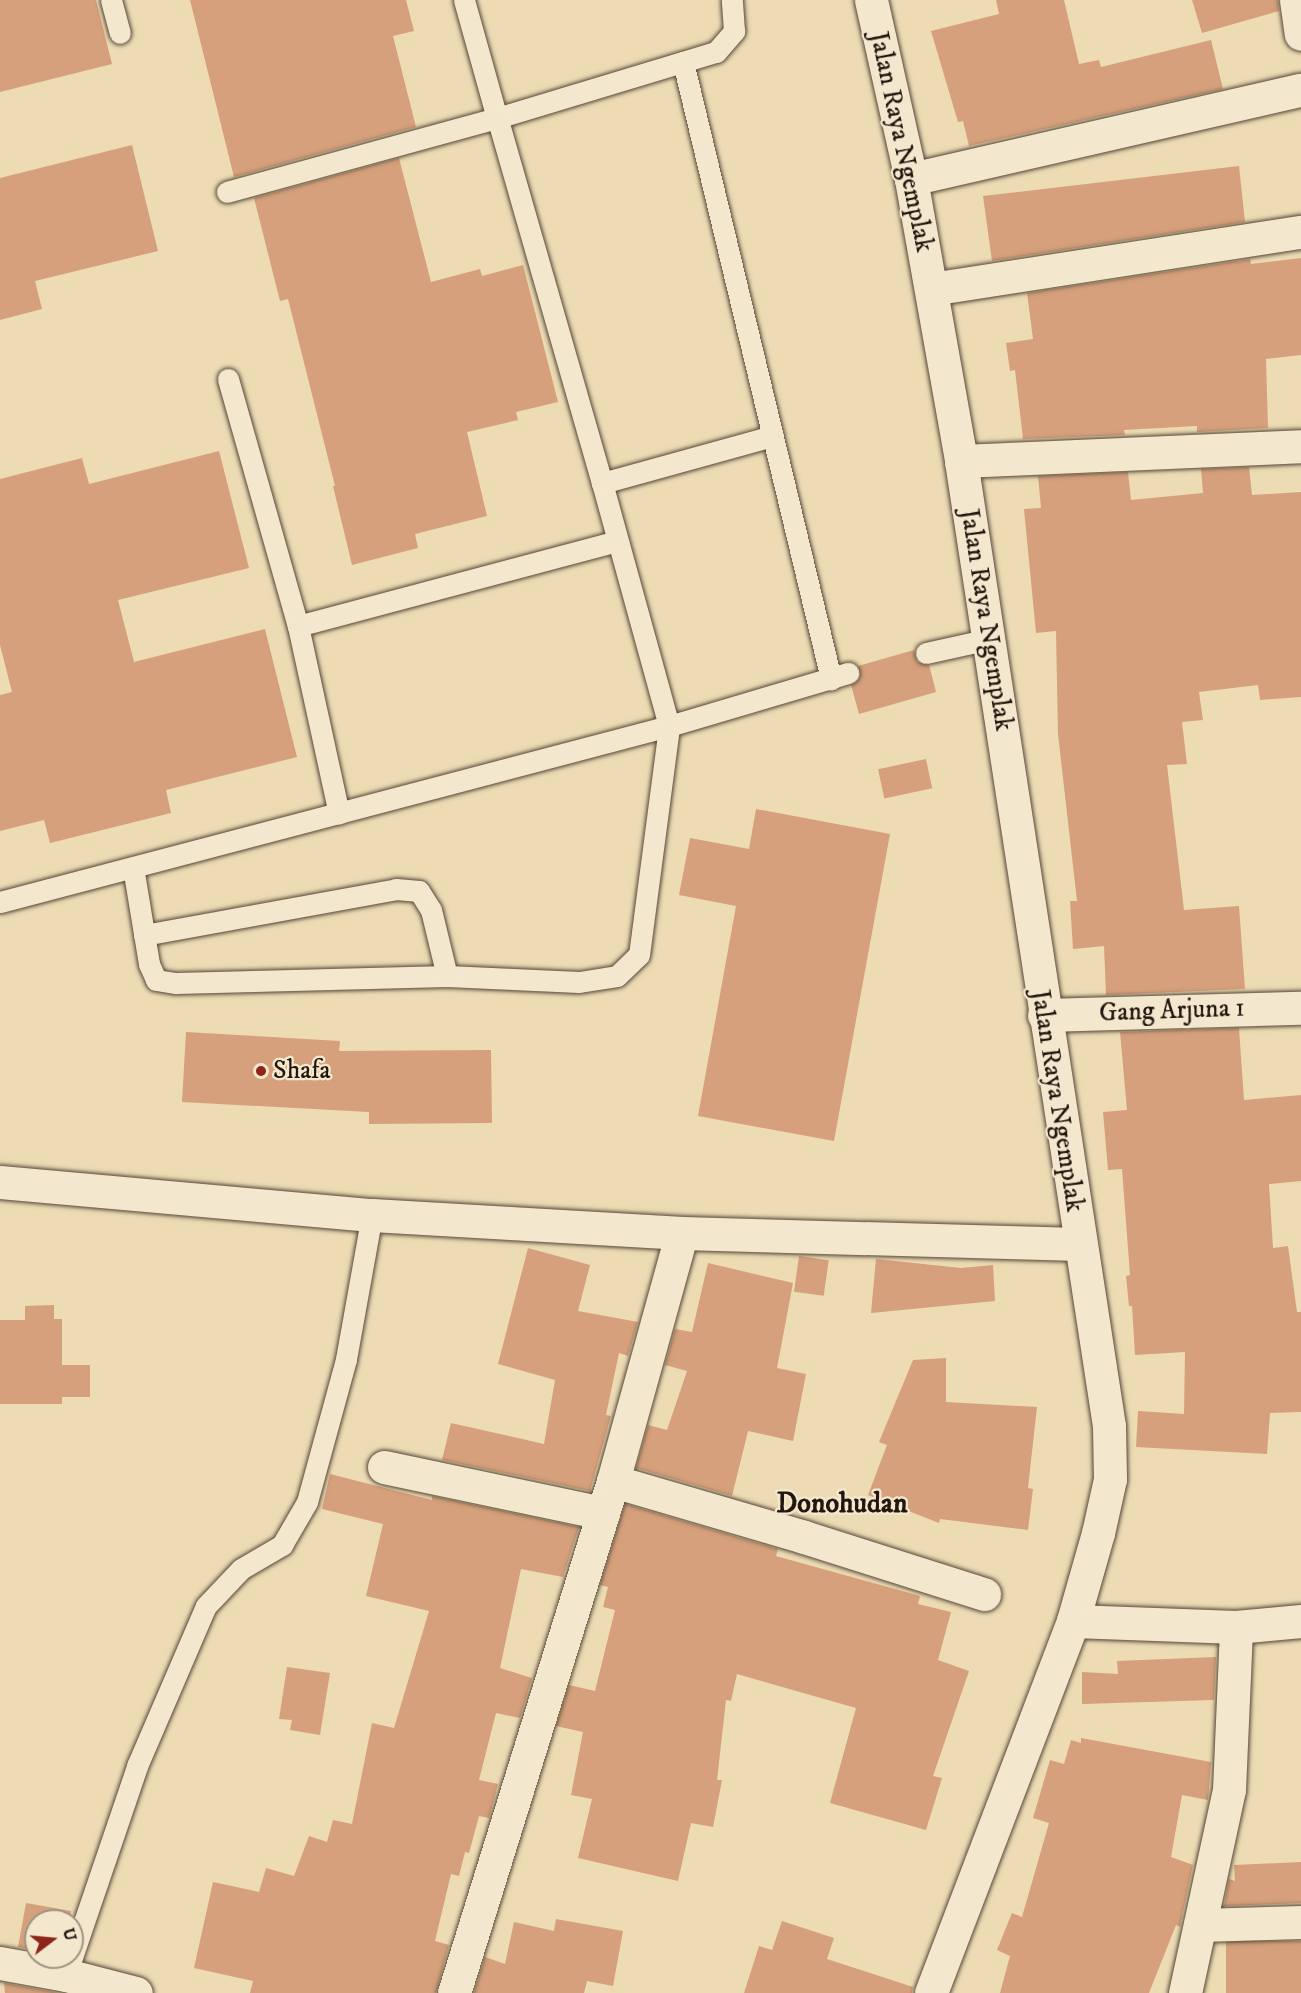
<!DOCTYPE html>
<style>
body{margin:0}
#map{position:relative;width:1301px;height:1993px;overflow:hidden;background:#eddbb4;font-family:"IM FELL DW Pica",serif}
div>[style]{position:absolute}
.building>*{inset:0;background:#d5a07b;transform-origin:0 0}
.roads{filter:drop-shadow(0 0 2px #564738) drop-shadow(0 0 2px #564738)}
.lane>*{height:21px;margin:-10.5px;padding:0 10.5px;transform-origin:10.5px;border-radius:10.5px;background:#f3e8ce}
.street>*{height:33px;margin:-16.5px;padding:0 16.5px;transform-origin:16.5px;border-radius:16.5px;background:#f3e8ce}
.secondary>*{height:33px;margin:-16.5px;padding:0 16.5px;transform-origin:16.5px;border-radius:16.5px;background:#f3e8ce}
.dots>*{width:16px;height:16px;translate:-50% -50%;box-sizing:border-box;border:3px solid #f3e8ce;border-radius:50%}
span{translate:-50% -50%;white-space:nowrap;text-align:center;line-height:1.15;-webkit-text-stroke:4.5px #f3e8ce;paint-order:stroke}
.street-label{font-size:26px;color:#23160e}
.poi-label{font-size:26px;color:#23160e}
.left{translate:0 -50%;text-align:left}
.quarter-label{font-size:28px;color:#23160e;font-weight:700}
.north{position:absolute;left:24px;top:1909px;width:60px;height:60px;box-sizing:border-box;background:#f3e8ce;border:2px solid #a09481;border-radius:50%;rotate:74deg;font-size:16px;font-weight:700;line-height:24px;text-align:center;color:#23160e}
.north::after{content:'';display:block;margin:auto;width:21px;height:27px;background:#8f2418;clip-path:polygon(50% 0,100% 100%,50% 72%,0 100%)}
</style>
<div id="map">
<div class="building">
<i style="clip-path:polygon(0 0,96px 0,112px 64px,0 92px)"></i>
<i style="clip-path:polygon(190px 0,406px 0,414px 31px,393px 36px,416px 127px,234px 177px)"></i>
<i style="clip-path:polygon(996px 0,1064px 0,1079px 64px,1099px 60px,1101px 67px,1211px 40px,1223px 89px,969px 146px,963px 121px,958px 122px,931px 31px,999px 14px)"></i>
<i style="clip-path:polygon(1192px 0,1278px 0,1279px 11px,1202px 33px)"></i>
<i style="clip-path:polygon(132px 145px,158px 251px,35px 281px,42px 309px,0 320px,0 178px)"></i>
<i style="clip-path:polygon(399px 158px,431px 282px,480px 269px,482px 276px,523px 265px,558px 402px,516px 412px,518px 420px,467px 432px,487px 516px,415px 534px,418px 548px,352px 565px,333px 486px,335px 486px,288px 299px,280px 301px,254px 198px)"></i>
<i style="clip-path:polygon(1239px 166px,1245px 222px,992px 261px,983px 196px)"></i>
<i style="clip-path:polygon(1301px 258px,1301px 355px,1266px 359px,1268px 428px,1197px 432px,1197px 426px,1124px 430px,1125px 435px,1023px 439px,1015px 370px,1010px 371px,1006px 343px,1033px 339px,1027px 293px,1250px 259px,1251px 264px)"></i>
<i style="clip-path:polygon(219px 451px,249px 568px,118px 600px,134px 662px,265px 629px,297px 757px,166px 790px,171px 813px,50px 843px,44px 820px,0 831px,0 695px,12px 692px,0 645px,0 479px,82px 458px,89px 484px)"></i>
<i style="clip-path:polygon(1249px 467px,1252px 495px,1301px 492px,1301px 697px,1260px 700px,1258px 685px,1199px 692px,1203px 720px,1182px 722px,1187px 764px,1167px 765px,1184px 910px,1239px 906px,1245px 989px,1106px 995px,1104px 946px,1073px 949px,1070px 901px,1077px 901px,1058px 734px,1056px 631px,1036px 633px,1024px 509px,1041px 508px,1038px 476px,1128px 472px,1131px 500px,1203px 493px,1201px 469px)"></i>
<i style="clip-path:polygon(914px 650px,917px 662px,929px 665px,936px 692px,859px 714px,851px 685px,860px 677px,858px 666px)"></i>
<i style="left:926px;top:759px;width:30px;height:49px;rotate:78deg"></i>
<i style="clip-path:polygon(756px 809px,890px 834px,834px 1141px,698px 1116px,736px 906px,679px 895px,690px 838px,749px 849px)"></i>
<i style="clip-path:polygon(1239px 1028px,1244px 1100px,1301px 1095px,1301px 1181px,1269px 1184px,1273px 1248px,1288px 1246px,1297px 1312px,1301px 1312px,1301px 1412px,1270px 1413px,1267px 1454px,1136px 1447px,1138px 1411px,1184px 1414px,1185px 1352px,1135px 1355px,1132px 1306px,1129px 1306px,1126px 1276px,1130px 1275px,1122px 1169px,1108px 1170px,1103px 1112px,1127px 1110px,1120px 1032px)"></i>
<i style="clip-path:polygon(186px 1032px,340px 1041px,339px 1051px,491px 1050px,492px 1123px,369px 1124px,369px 1112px,182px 1102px)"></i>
<i style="clip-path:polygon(528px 1248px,590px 1265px,578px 1311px,638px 1322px,628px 1356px,619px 1353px,606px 1415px,611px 1416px,590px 1491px,442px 1460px,451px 1423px,544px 1444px,555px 1380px,498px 1364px)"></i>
<i style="left:799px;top:1256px;width:30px;height:36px;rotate:8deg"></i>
<i style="clip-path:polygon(876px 1259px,961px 1268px,993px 1265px,995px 1301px,871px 1313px)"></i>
<i style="clip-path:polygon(708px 1263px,793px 1283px,777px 1368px,806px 1374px,793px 1441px,748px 1431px,732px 1496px,636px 1468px,648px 1425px,667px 1430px,687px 1371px,665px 1365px,675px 1329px,692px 1332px)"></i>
<i style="clip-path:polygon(54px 1305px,54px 1319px,62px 1319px,62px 1365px,90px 1365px,90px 1397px,62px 1397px,62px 1404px,0 1404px,0 1320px,25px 1320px,25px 1306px)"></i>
<i style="clip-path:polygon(946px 1358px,946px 1402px,1037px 1407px,1028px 1488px,1033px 1489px,1028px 1530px,940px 1519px,939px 1523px,868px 1495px,887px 1445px,879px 1442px,913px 1360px)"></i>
<i style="clip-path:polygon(330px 1474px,432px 1500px,432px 1496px,579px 1527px,563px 1577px,521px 1569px,500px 1668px,532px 1678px,520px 1718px,496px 1713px,479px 1780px,498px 1784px,494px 1800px,489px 1818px,479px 1816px,469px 1853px,465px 1852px,459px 1876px,451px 1874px,435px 1941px,449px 1945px,436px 1993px,250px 1993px,253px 1981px,194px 1968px,213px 1882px,259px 1892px,266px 1868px,294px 1876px,309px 1836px,327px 1842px,333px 1820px,352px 1824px,372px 1723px,394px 1728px,429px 1611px,366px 1596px,383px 1524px,322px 1509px)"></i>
<i style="clip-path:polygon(625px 1504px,778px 1549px,776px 1556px,920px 1596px,918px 1604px,951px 1612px,938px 1660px,969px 1671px,933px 1776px,942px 1778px,926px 1830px,830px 1803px,856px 1708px,737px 1674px,731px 1701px,726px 1700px,717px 1780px,722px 1780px,713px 1827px,691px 1823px,678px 1881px,578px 1858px,592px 1799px,571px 1795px,583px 1732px,556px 1726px,569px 1685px,595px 1691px,615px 1610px,603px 1607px,608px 1587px,600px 1585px)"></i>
<i style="clip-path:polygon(1216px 1657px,1214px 1700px,1082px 1704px,1082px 1672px,1118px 1674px,1117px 1661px)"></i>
<i style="clip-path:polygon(287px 1667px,330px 1673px,320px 1735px,290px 1730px,292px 1720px,279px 1719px)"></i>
<i style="clip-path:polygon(1081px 1738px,1211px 1762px,1208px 1800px,1182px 1795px,1171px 1857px,1193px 1865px,1180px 1927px,1176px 1925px,1149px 1993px,1000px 1993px,1010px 1956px,997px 1950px,1012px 1913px,1022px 1917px,1049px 1823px,1033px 1818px,1050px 1760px,1064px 1764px,1071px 1740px,1081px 1743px)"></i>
<i style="clip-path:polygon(1301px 1862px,1301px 1903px,1224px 1906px,1229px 1879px,1235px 1881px,1234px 1865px)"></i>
<i style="clip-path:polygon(26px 1903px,71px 1911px,70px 1921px,36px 1921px,36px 1950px,18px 1947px)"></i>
<i style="clip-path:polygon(556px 1919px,623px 1931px,613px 1986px,587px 1981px,584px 1993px,474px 1993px,485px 1957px,505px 1964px,514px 1922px,554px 1931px)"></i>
<i style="clip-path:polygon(782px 1921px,834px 1938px,827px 1959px,913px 1987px,912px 1993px,744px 1993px,759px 1946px,772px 1950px)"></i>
<i style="left:1301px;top:1941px;width:52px;height:75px;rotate:90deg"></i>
<i style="clip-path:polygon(4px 1983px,58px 1993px,5px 1993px)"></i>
</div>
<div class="roads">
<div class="lane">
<i style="left:111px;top:0;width:34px;rotate:75deg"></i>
<i style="left:464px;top:0;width:123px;rotate:74.4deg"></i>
<i style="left:497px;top:118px;width:229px;rotate:-16.8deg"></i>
<i style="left:716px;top:52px;width:28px;rotate:-49deg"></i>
<i style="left:734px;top:31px;width:31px;rotate:-94deg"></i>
<i style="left:683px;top:62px;width:635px;rotate:76.51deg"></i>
<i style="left:228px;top:379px;width:257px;rotate:74.2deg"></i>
<i style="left:298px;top:626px;width:192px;rotate:77.7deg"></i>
<i style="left:602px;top:483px;width:177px;rotate:-15.4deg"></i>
<i style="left:298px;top:626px;width:330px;rotate:-14.9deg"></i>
<i style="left:926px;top:653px;width:65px;rotate:-12.5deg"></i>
<i style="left:133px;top:867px;width:98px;rotate:80.6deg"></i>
<i style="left:149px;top:964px;width:17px;rotate:66deg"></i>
<i style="left:156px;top:980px;width:20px;rotate:9deg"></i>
<i style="left:176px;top:983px;width:271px;rotate:-1.5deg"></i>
<i style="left:447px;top:976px;width:132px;rotate:2.6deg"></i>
<i style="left:579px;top:982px;width:38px;rotate:-9deg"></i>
<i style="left:617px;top:976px;width:30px;rotate:-44deg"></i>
<i style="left:639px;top:955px;width:231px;rotate:-82.5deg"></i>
<i style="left:669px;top:726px;width:252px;rotate:-105.4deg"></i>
<i style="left:602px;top:483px;width:380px;rotate:-106deg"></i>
<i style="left:497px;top:118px;width:280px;rotate:164.7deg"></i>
<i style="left:0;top:902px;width:692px;rotate:-14.74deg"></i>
<i style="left:669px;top:726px;width:187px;rotate:-16.5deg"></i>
<i style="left:144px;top:935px;width:256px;rotate:-10.3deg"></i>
<i style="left:396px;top:889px;width:23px;rotate:5deg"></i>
<i style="left:419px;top:891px;width:22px;rotate:58deg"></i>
<i style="left:431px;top:910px;width:68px;rotate:76.4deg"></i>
<i style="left:66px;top:1975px;width:221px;rotate:-71.2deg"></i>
<i style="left:137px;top:1766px;width:174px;rotate:-66.7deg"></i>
<i style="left:206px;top:1606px;width:51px;rotate:-46.6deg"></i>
<i style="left:241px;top:1569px;width:48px;rotate:-30.3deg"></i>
<i style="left:282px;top:1545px;width:50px;rotate:-59.8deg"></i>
<i style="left:307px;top:1502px;width:148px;rotate:-74.7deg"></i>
<i style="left:346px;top:1359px;width:146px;rotate:-79.8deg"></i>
</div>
<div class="street">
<i style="left:1296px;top:0;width:34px;rotate:82deg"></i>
<i style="left:911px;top:179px;width:400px;rotate:-12.9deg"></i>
<i style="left:931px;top:289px;width:374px;rotate:-8.8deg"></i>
<i style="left:961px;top:461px;width:340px;rotate:-2.5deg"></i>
<i style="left:1044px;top:1015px;width:257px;rotate:-1.6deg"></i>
<i style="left:384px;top:1467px;width:224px;rotate:11.9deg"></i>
<i style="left:613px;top:1481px;width:199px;rotate:16.3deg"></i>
<i style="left:804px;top:1537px;width:189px;rotate:17.6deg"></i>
<i style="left:1073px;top:1621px;width:163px;rotate:2.1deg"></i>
<i style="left:1236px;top:1627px;width:65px;rotate:-5.3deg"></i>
<i style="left:1200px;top:1925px;width:101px;rotate:-1.7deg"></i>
<i style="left:0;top:1963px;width:67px;rotate:10.3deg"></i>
<i style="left:66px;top:1975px;width:72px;rotate:14.4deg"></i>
<i style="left:454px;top:1993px;width:536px;rotate:-72.75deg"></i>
<i style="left:613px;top:1481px;width:257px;rotate:-74.5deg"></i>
<i style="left:1185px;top:1993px;width:208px;rotate:-77.8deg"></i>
<i style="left:1229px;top:1790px;width:163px;rotate:-87.5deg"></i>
</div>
<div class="secondary">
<i style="left:871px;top:0;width:183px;rotate:77.4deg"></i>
<i style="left:911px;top:179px;width:286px;rotate:79.9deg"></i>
<i style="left:961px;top:461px;width:976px;rotate:81.28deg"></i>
<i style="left:1109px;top:1426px;width:53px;rotate:88.9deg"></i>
<i style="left:1110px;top:1479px;width:55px;rotate:102.5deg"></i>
<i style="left:1098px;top:1533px;width:91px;rotate:105.9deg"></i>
<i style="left:1073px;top:1621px;width:398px;rotate:110.9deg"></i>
<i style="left:0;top:1182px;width:373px;rotate:5.1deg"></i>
<i style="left:372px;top:1215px;width:311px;rotate:3.3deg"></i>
<i style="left:682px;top:1233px;width:397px;rotate:1.6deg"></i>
</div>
</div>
<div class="dots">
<i style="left:261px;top:1071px;background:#8f2418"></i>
</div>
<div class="street-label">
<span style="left:901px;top:142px;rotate:78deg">Jalan Raya Ngemplak</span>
<span style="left:986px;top:620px;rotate:81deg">Jalan Raya Ngemplak</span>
<span style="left:1172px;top:1011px;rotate:-2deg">Gang Arjuna 1</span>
<span style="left:1057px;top:1101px;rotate:81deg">Jalan Raya Ngemplak</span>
</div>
<div class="poi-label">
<span class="left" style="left:273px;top:1071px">Shafa</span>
</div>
<div class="quarter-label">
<span style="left:842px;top:1504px">Donohudan</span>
</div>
<div class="north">U</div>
</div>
